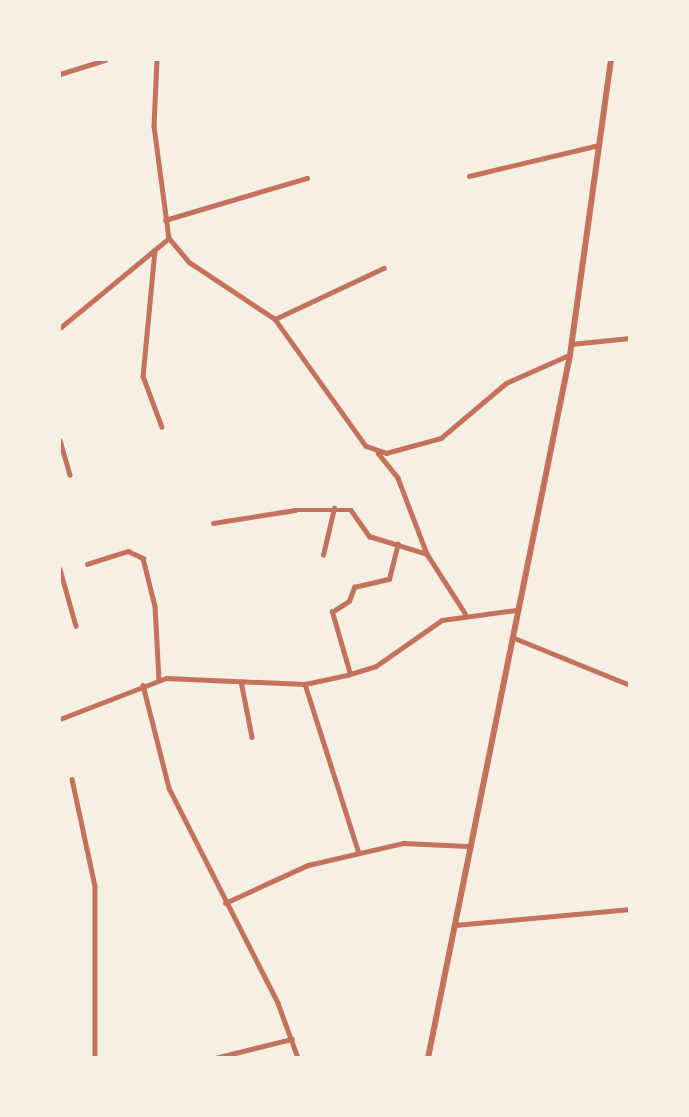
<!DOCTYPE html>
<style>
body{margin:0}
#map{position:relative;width:689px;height:1117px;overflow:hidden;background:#f6efe4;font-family:Helvetica,sans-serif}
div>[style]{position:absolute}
.minor>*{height:4.5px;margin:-2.25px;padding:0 2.25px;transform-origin:2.25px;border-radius:2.25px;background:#c5725c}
.tertiary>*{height:6px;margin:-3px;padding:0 3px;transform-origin:3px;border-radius:3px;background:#c5725c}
span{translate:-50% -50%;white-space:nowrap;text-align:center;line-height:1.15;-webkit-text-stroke:5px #f6efe4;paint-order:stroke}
.frame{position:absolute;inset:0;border:61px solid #f6efe4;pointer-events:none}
</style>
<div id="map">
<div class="minor">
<i style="left:157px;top:60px;width:66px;rotate:92.6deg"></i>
<i style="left:154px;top:126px;width:113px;rotate:82.4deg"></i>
<i style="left:169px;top:238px;width:31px;rotate:50deg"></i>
<i style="left:189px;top:262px;width:103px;rotate:33.5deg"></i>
<i style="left:275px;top:319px;width:156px;rotate:54.4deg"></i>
<i style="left:366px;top:446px;width:21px;rotate:19deg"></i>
<i style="left:386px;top:453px;width:57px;rotate:-15.3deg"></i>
<i style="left:441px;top:438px;width:85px;rotate:-40.2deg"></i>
<i style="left:506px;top:383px;width:69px;rotate:-24deg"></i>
<i style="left:60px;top:74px;width:47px;rotate:-17.3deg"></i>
<i style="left:469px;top:176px;width:130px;rotate:-13.4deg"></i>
<i style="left:165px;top:220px;width:148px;rotate:-16.5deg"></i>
<i style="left:155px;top:250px;width:127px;rotate:95.4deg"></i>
<i style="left:143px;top:376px;width:54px;rotate:69.6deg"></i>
<i style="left:275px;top:319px;width:120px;rotate:-25.1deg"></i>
<i style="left:60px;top:328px;width:141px;rotate:-39.5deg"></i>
<i style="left:571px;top:344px;width:59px;rotate:-5.8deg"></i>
<i style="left:60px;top:440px;width:36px;rotate:74deg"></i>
<i style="left:378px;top:453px;width:32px;rotate:51deg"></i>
<i style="left:398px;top:478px;width:81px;rotate:69.1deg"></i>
<i style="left:213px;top:523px;width:83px;rotate:-9deg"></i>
<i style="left:295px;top:510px;width:56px"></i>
<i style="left:351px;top:510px;width:32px;rotate:55deg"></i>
<i style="left:369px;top:536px;width:61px;rotate:17.2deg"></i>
<i style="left:427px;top:554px;width:70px;rotate:57.2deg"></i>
<i style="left:323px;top:555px;width:48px;rotate:-76.8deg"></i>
<i style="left:87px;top:564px;width:43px;rotate:-17.6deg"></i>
<i style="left:128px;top:551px;width:17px;rotate:25deg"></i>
<i style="left:143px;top:558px;width:49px;rotate:76deg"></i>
<i style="left:155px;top:606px;width:73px;rotate:86.9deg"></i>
<i style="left:60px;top:569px;width:59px;rotate:74.3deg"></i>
<i style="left:512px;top:637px;width:127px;rotate:22.1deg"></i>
<i style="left:350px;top:674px;width:65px;rotate:-106.2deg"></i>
<i style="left:332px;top:612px;width:20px;rotate:-33deg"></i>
<i style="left:349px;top:601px;width:15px;rotate:-70deg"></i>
<i style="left:354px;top:587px;width:36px;rotate:-13deg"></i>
<i style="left:389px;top:579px;width:36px;rotate:-76deg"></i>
<i style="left:241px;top:681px;width:57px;rotate:78.9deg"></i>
<i style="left:305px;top:684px;width:177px;rotate:72.3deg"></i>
<i style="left:143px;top:685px;width:106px;rotate:75.8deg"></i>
<i style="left:169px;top:788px;width:241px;rotate:63.1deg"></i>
<i style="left:278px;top:1003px;width:59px;rotate:70deg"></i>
<i style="left:60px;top:719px;width:114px;rotate:-21.1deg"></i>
<i style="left:166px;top:678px;width:139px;rotate:2.5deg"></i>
<i style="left:305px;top:684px;width:43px;rotate:-12.1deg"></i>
<i style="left:347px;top:675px;width:30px;rotate:-17deg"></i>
<i style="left:376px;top:666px;width:80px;rotate:-34.9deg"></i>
<i style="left:442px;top:620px;width:75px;rotate:-7.7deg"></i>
<i style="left:72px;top:779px;width:109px;rotate:77.9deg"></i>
<i style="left:95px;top:886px;width:172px;rotate:90deg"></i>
<i style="left:225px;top:903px;width:91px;rotate:-24.6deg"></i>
<i style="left:308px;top:865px;width:98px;rotate:-13deg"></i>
<i style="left:403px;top:843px;width:64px;rotate:2.7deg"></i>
<i style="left:455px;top:925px;width:176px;rotate:-5.2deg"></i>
<i style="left:215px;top:1058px;width:79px;rotate:-13.9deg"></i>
</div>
<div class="tertiary">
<i style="left:428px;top:1058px;width:717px;rotate:-78.58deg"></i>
<i style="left:570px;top:355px;width:298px;rotate:-82.1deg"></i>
</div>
<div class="frame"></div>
</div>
